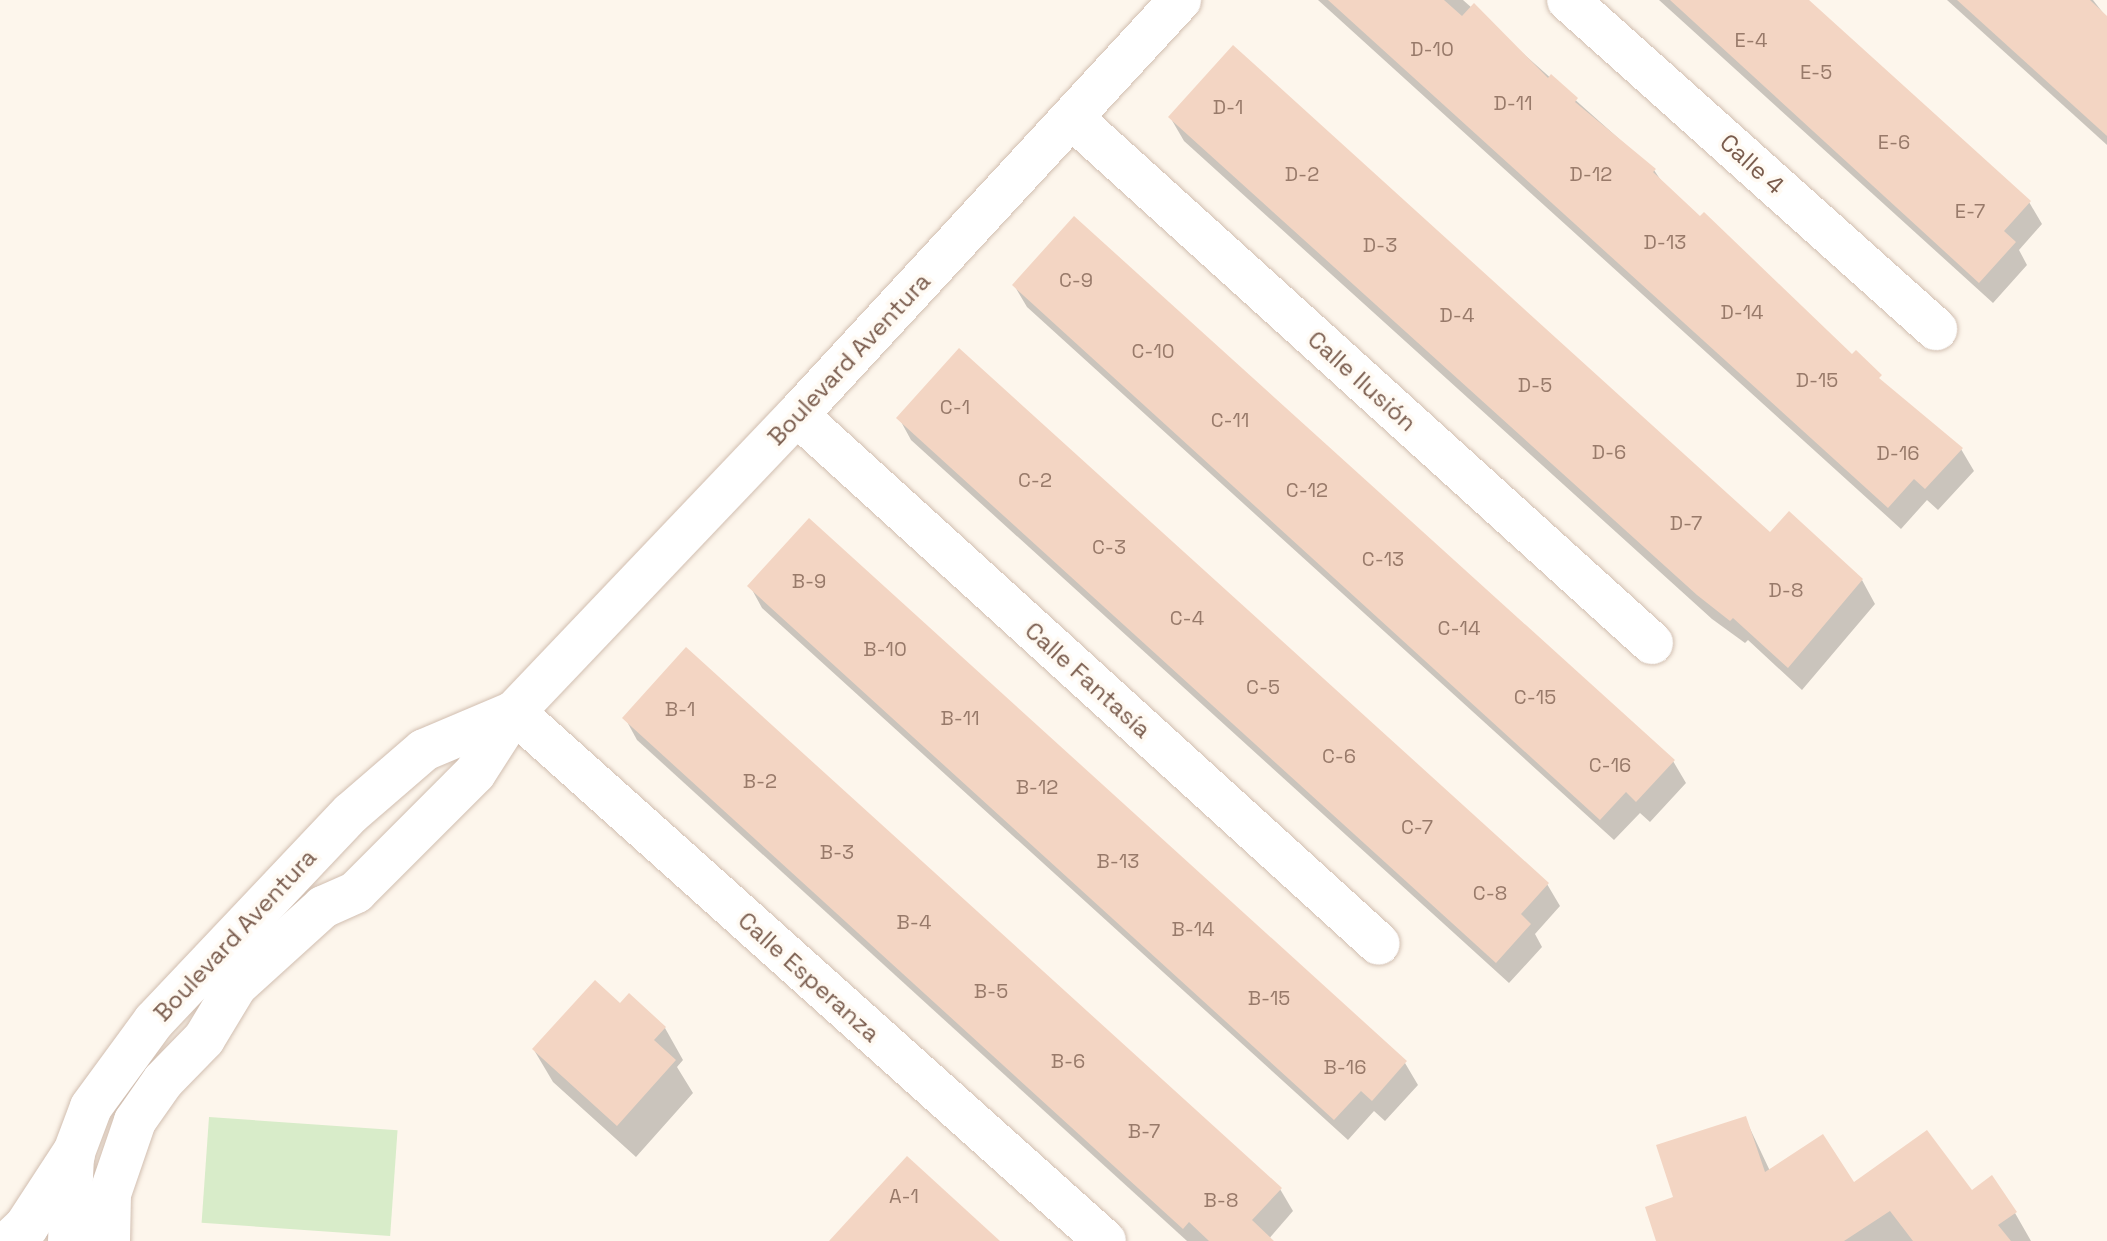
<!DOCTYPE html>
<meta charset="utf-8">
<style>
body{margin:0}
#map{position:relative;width:2107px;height:1241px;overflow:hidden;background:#fdf6ec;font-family:"Space Grotesk",sans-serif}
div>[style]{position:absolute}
.green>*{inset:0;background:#d8ecc9;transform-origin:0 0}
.shadow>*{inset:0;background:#0003}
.building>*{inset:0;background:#f3d5c3}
.roads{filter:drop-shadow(0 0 2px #d1beb0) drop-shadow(0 0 2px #d1beb0)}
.street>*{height:42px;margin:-21px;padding:0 21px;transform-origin:21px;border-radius:21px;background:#fff}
.secondary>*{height:44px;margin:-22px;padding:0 22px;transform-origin:22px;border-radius:22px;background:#fff}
span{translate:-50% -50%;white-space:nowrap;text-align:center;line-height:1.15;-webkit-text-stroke:7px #fffaf3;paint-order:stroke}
.number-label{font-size:20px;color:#987a6a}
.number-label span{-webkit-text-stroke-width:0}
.street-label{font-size:24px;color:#7a5c4d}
</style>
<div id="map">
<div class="green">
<i style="left:209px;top:1117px;width:189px;height:106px;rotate:4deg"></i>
</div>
<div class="shadow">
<i style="clip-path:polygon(1318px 0,1463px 0,1654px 170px,1662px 182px,1853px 357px,1961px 449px,1974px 471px,1938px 510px,1927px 500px,1901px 529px)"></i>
<i style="clip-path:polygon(1659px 0,1806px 0,2029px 202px,2042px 224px,2019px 250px,2027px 265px,1993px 303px)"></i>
<i style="clip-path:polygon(1947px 0,2093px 0,2107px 18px,2107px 145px)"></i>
<i style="clip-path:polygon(1170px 117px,1770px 535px,1862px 580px,1875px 604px,1802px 690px,1748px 640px,1745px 643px,1712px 619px,1184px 141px)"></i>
<i style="clip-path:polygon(1014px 285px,1673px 761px,1686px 783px,1650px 822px,1640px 813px,1614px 840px,1027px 307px)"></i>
<i style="clip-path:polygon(899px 418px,1547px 884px,1560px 906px,1535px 934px,1542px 947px,1509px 983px,911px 440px)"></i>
<i style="clip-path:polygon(750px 586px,1405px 1063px,1418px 1085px,1385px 1121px,1374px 1111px,1348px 1140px,762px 608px)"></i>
<i style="clip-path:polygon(625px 718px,1280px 1189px,1293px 1211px,1267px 1241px,1187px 1241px,637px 740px)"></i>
<i style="clip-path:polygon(620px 1006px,665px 1028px,683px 1060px,677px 1067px,693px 1093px,636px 1157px,553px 1082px,534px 1050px)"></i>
<i style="clip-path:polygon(1745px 1118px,1770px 1171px,1853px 1185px,1971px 1193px,2015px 1213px,2031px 1241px,1658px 1241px,1676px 1199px)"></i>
</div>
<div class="building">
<i style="clip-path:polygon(1328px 0,1444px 0,1462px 16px,1474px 3px,1548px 78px,1551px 74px,1578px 98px,1575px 102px,1656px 169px,1653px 172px,1700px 216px,1704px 212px,1852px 354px,1856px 350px,1882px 375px,1879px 378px,1963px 448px,1925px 489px,1914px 479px,1888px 508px)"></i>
<i style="clip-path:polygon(1670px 0,1809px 0,2031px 201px,2004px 231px,2016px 242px,1979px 283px)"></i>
<i style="clip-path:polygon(1957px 0,2090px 0,2107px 16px,2107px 136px)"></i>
<i style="clip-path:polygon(1233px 45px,1770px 532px,1789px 511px,1863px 579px,1788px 668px,1733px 618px,1730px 621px,1697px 595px,1168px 117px)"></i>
<i style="clip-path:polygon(1074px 216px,1675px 760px,1636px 802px,1626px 792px,1600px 820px,1012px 285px)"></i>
<i style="clip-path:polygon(959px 348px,1549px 883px,1521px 914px,1531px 924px,1496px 963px,896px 418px)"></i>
<i style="clip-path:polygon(809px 518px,1407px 1061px,1372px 1101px,1361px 1091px,1334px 1120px,747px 586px)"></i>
<i style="clip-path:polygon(686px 647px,1282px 1188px,1252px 1220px,1274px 1241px,1209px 1241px,1189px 1222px,1183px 1229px,622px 718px)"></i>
<i style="clip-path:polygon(595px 980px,620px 1003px,629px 993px,666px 1027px,654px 1040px,676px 1060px,617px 1126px,532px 1049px)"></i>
<i style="clip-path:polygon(1746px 1116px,1765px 1172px,1823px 1134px,1854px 1182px,1927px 1130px,1972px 1190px,1992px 1175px,2017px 1212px,1998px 1225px,2011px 1241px,1913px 1241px,1890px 1211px,1844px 1241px,1656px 1241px,1645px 1207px,1673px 1197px,1656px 1145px)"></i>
<i style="clip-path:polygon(907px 1156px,1000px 1241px,829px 1241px)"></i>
</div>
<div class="roads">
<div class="street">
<i style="left:1568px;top:0;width:494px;rotate:41.8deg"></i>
<i style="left:1073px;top:119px;width:781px;rotate:42.15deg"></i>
<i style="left:797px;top:415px;width:786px;rotate:42.27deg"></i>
<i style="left:514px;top:712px;width:793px;rotate:41.83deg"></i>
<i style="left:69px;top:1241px;width:86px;rotate:-87.3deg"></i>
<i style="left:73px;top:1155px;width:51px;rotate:-69.4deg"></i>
<i style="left:91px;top:1107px;width:107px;rotate:-53.8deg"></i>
<i style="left:154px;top:1021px;width:286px;rotate:-46.6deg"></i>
<i style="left:351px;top:813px;width:96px;rotate:-40.8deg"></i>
<i style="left:424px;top:750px;width:98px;rotate:-22.9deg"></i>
<i style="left:109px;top:1241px;width:47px;rotate:-88.8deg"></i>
<i style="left:110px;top:1194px;width:77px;rotate:-71.1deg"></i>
<i style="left:135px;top:1121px;width:49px;rotate:-55deg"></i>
<i style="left:163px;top:1081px;width:59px;rotate:-45.7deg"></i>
<i style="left:204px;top:1039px;width:62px;rotate:-58.9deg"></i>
<i style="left:236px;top:986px;width:118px;rotate:-42.2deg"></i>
<i style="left:323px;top:907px;width:36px;rotate:-24deg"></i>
<i style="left:356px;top:892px;width:168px;rotate:-45deg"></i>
<i style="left:475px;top:773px;width:72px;rotate:-57.4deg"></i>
<i style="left:514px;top:712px;width:410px;rotate:-46.4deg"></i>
<i style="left:797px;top:415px;width:565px;rotate:-47.3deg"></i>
</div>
<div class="secondary">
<i style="left:11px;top:1241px;width:21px;rotate:-43deg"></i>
<i style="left:26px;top:1227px;width:86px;rotate:-56.9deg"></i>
</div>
</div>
<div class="number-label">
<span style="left:1751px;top:40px">E-4</span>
<span style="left:1432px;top:49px">D-10</span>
<span style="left:1816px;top:72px">E-5</span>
<span style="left:1513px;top:103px">D-11</span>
<span style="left:1228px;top:107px">D-1</span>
<span style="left:1894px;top:142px">E-6</span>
<span style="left:1302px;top:174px">D-2</span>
<span style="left:1591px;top:174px">D-12</span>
<span style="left:1970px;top:211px">E-7</span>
<span style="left:1665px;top:242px">D-13</span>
<span style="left:1380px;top:245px">D-3</span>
<span style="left:1076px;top:280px">C-9</span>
<span style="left:1742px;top:312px">D-14</span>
<span style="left:1457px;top:315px">D-4</span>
<span style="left:1153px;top:351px">C-10</span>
<span style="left:1817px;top:380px">D-15</span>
<span style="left:1535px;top:385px">D-5</span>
<span style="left:955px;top:407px">C-1</span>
<span style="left:1230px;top:420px">C-11</span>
<span style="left:1609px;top:452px">D-6</span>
<span style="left:1898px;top:453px">D-16</span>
<span style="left:1035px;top:480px">C-2</span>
<span style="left:1307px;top:490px">C-12</span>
<span style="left:1686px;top:523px">D-7</span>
<span style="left:1109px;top:547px">C-3</span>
<span style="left:1383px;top:559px">C-13</span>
<span style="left:809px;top:581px">B-9</span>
<span style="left:1786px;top:590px">D-8</span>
<span style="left:1187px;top:618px">C-4</span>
<span style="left:1459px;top:628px">C-14</span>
<span style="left:885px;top:649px">B-10</span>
<span style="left:1263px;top:687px">C-5</span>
<span style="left:1535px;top:697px">C-15</span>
<span style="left:680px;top:709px">B-1</span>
<span style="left:960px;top:718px">B-11</span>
<span style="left:1339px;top:756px">C-6</span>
<span style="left:1610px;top:765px">C-16</span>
<span style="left:760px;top:781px">B-2</span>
<span style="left:1037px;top:787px">B-12</span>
<span style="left:1417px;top:827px">C-7</span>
<span style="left:837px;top:852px">B-3</span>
<span style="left:1118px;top:861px">B-13</span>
<span style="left:1490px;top:893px">C-8</span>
<span style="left:914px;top:922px">B-4</span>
<span style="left:1193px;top:929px">B-14</span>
<span style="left:991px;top:991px">B-5</span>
<span style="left:1269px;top:998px">B-15</span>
<span style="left:1068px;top:1061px">B-6</span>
<span style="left:1345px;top:1067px">B-16</span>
<span style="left:1144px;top:1131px">B-7</span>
<span style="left:904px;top:1196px">A-1</span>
<span style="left:1221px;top:1200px">B-8</span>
</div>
<div class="street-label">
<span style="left:1752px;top:164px;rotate:42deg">Calle 4</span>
<span style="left:849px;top:359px;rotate:-47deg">Boulevard Aventura</span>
<span style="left:1362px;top:381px;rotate:42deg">Calle Ilusión</span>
<span style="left:1088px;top:680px;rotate:42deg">Calle Fantasía</span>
<span style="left:235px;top:935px;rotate:-47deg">Boulevard Aventura</span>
<span style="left:809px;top:977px;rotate:42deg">Calle Esperanza</span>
</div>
</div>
